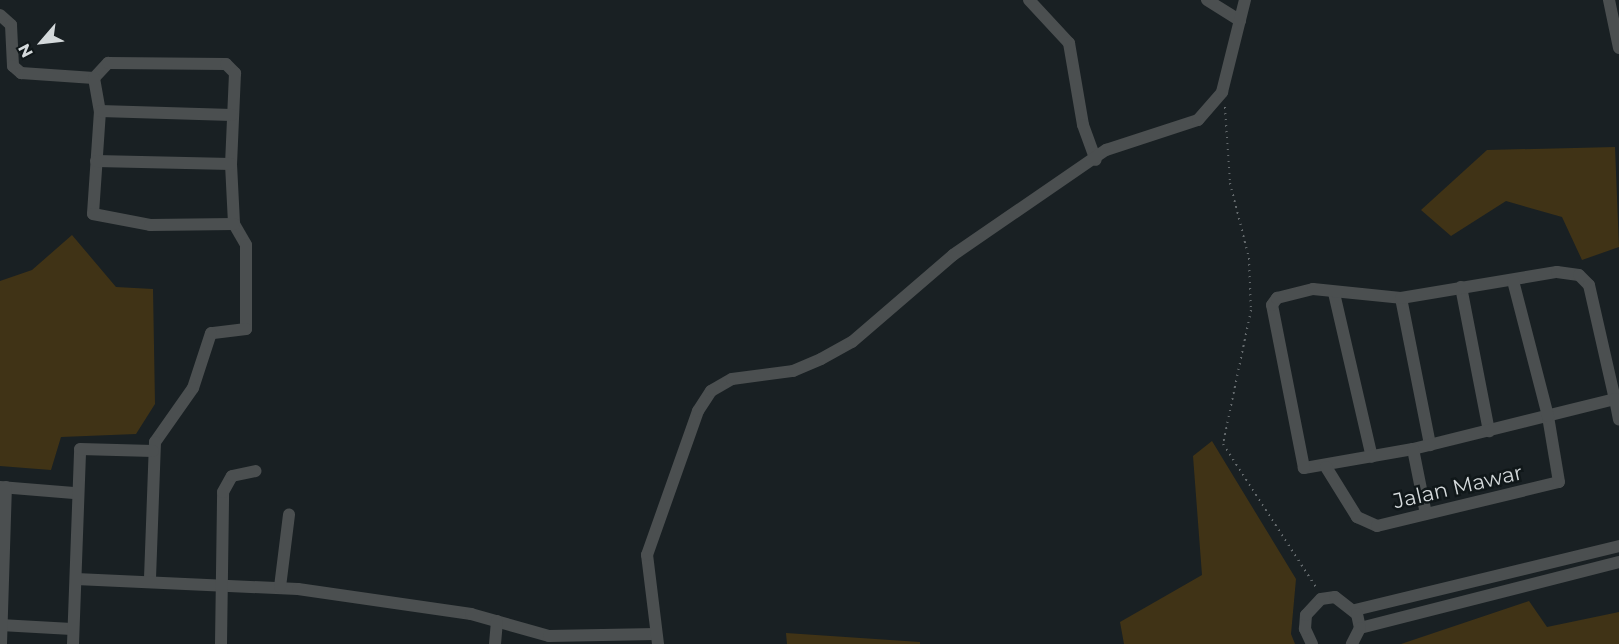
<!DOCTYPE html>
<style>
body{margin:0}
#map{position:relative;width:1619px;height:644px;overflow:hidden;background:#192023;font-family:Montserrat,sans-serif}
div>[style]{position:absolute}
.green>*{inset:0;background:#403316}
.path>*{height:2px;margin-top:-1px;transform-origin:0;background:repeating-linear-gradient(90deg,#646a6d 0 1.5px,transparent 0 6px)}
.minor>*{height:12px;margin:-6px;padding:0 6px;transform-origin:6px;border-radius:6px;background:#4b4f50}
span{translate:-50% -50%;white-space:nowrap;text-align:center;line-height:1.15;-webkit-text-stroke:5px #101719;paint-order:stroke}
.street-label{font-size:21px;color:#d4d9db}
.north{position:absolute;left:12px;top:12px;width:60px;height:60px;-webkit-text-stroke:4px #101719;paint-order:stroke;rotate:242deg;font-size:16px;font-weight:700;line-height:24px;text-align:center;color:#d4d9db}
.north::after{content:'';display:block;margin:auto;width:21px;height:27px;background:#d4d9db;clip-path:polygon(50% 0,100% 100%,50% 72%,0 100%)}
</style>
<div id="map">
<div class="green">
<i style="clip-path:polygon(1615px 147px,1619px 247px,1582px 260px,1562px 217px,1506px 201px,1451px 236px,1421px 210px,1487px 150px)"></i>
<i style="clip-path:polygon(72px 235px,116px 287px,153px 289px,155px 404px,136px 434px,61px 437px,51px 470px,0 466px,0 281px,32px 270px)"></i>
<i style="clip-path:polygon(1212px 441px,1296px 579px,1291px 634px,1295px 644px,1124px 644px,1120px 622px,1202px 575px,1193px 456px)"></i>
<i style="clip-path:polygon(1529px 601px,1547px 627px,1619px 612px,1619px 644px,1401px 644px)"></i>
<i style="clip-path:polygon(786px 633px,920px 642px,920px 644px,787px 644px)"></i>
</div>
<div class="path">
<i style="left:1225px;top:107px;width:76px;rotate:86.2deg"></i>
<i style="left:1230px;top:183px;width:77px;rotate:75.8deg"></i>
<i style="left:1249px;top:258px;width:52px;rotate:87.8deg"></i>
<i style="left:1251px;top:310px;width:137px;rotate:101.8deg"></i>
<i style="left:1223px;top:444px;width:173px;rotate:57deg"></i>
</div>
<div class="minor">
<i style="left:1029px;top:0;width:59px;rotate:47.1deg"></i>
<i style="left:1069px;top:43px;width:83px;rotate:80.3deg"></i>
<i style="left:1083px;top:125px;width:37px;rotate:70deg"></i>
<i style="left:1207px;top:0;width:39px;rotate:32deg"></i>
<i style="left:1609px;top:0;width:49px;rotate:78.2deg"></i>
<i style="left:0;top:15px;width:15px;rotate:42deg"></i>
<i style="left:11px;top:25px;width:41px;rotate:87.2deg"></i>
<i style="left:13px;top:66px;width:11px;rotate:41deg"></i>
<i style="left:21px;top:73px;width:73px;rotate:3.9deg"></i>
<i style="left:94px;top:78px;width:21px;rotate:-47deg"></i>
<i style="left:108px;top:63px;width:118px;rotate:0.5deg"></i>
<i style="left:226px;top:64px;width:13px;rotate:45deg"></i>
<i style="left:235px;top:73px;width:91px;rotate:92.5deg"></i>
<i style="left:231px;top:164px;width:60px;rotate:87.1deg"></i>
<i style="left:234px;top:224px;width:24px;rotate:60deg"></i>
<i style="left:246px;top:245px;width:84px;rotate:90deg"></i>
<i style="left:246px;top:329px;width:35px;rotate:173deg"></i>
<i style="left:211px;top:333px;width:58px;rotate:108.1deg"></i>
<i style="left:193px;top:388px;width:66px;rotate:125.1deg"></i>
<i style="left:155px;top:442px;width:138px;rotate:92.1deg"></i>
<i style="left:94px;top:78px;width:34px;rotate:80deg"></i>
<i style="left:100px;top:111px;width:103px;rotate:93.9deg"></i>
<i style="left:93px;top:214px;width:58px;rotate:10.9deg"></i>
<i style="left:150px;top:225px;width:84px;rotate:-0.7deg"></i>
<i style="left:100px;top:111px;width:132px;rotate:1.7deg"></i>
<i style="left:96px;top:161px;width:135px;rotate:1.3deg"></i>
<i style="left:1461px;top:287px;width:147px;rotate:79deg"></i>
<i style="left:1334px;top:293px;width:168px;rotate:77deg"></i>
<i style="left:1401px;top:298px;width:150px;rotate:78.8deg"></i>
<i style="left:1615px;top:399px;width:208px;rotate:166.1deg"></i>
<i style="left:1413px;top:449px;width:111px;rotate:170.1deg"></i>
<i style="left:1304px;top:468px;width:166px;rotate:-101.1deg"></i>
<i style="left:1272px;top:305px;width:9px;rotate:-54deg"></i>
<i style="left:1277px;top:298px;width:37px;rotate:-14deg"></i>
<i style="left:1313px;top:289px;width:88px;rotate:5.8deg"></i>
<i style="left:1401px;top:298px;width:158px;rotate:-9.5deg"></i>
<i style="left:1557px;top:272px;width:22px;rotate:8deg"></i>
<i style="left:1579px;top:275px;width:14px;rotate:45deg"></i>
<i style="left:1589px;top:285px;width:117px;rotate:77.2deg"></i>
<i style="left:1615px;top:399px;width:21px;rotate:79deg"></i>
<i style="left:1413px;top:449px;width:66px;rotate:78.7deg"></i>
<i style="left:1326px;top:467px;width:59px;rotate:58.2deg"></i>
<i style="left:1357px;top:517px;width:22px;rotate:24deg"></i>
<i style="left:1377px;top:526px;width:187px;rotate:-13.6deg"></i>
<i style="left:1559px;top:482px;width:67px;rotate:-99.5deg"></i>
<i style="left:1548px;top:416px;width:139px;rotate:-104.5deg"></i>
<i style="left:0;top:487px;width:74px;rotate:4.6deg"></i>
<i style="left:76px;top:579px;width:222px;rotate:2.6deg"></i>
<i style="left:298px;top:589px;width:175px;rotate:8.2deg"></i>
<i style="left:471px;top:614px;width:81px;rotate:15.8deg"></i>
<i style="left:549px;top:636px;width:107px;rotate:-1.1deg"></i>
<i style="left:280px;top:587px;width:73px;rotate:-82.9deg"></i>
<i style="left:1355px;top:610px;width:272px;rotate:-13.6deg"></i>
<i style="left:0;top:625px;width:72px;rotate:3.2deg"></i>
<i style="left:1360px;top:628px;width:267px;rotate:-14.3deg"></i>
<i style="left:1px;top:644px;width:157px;rotate:-88.2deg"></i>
<i style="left:73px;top:644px;width:195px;rotate:-87.9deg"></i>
<i style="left:80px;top:449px;width:73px;rotate:1.6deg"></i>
<i style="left:221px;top:644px;width:152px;rotate:-89.2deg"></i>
<i style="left:223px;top:492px;width:18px;rotate:-61deg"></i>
<i style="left:232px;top:476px;width:24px;rotate:-12deg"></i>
<i style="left:495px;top:644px;width:23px;rotate:-85deg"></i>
<i style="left:658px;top:644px;width:90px;rotate:-97deg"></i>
<i style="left:647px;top:555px;width:153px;rotate:-70.5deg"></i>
<i style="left:698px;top:411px;width:24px;rotate:-57deg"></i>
<i style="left:711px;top:391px;width:24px;rotate:-30deg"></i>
<i style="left:732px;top:379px;width:62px;rotate:-7.5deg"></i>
<i style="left:793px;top:371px;width:30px;rotate:-23deg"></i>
<i style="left:821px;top:359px;width:35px;rotate:-29deg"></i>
<i style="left:852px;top:342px;width:133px;rotate:-40.7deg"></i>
<i style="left:953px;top:255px;width:186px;rotate:-34.5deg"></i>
<i style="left:1106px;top:150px;width:97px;rotate:-18.1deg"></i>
<i style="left:1198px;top:120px;width:37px;rotate:-49deg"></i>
<i style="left:1222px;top:92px;width:95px;rotate:-76deg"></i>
<i style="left:1312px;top:644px;width:17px;rotate:-115deg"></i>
<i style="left:1305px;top:629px;width:14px;rotate:-86deg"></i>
<i style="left:1306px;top:615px;width:22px;rotate:-47deg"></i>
<i style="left:1321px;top:599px;width:14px;rotate:-8deg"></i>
<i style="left:1335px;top:597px;width:28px;rotate:38deg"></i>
<i style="left:1357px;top:614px;width:14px;rotate:78deg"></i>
<i style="left:1360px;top:628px;width:18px;rotate:117deg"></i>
</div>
<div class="street-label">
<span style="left:1458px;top:487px;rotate:-13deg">Jalan Mawar</span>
</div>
<div class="north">N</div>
</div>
